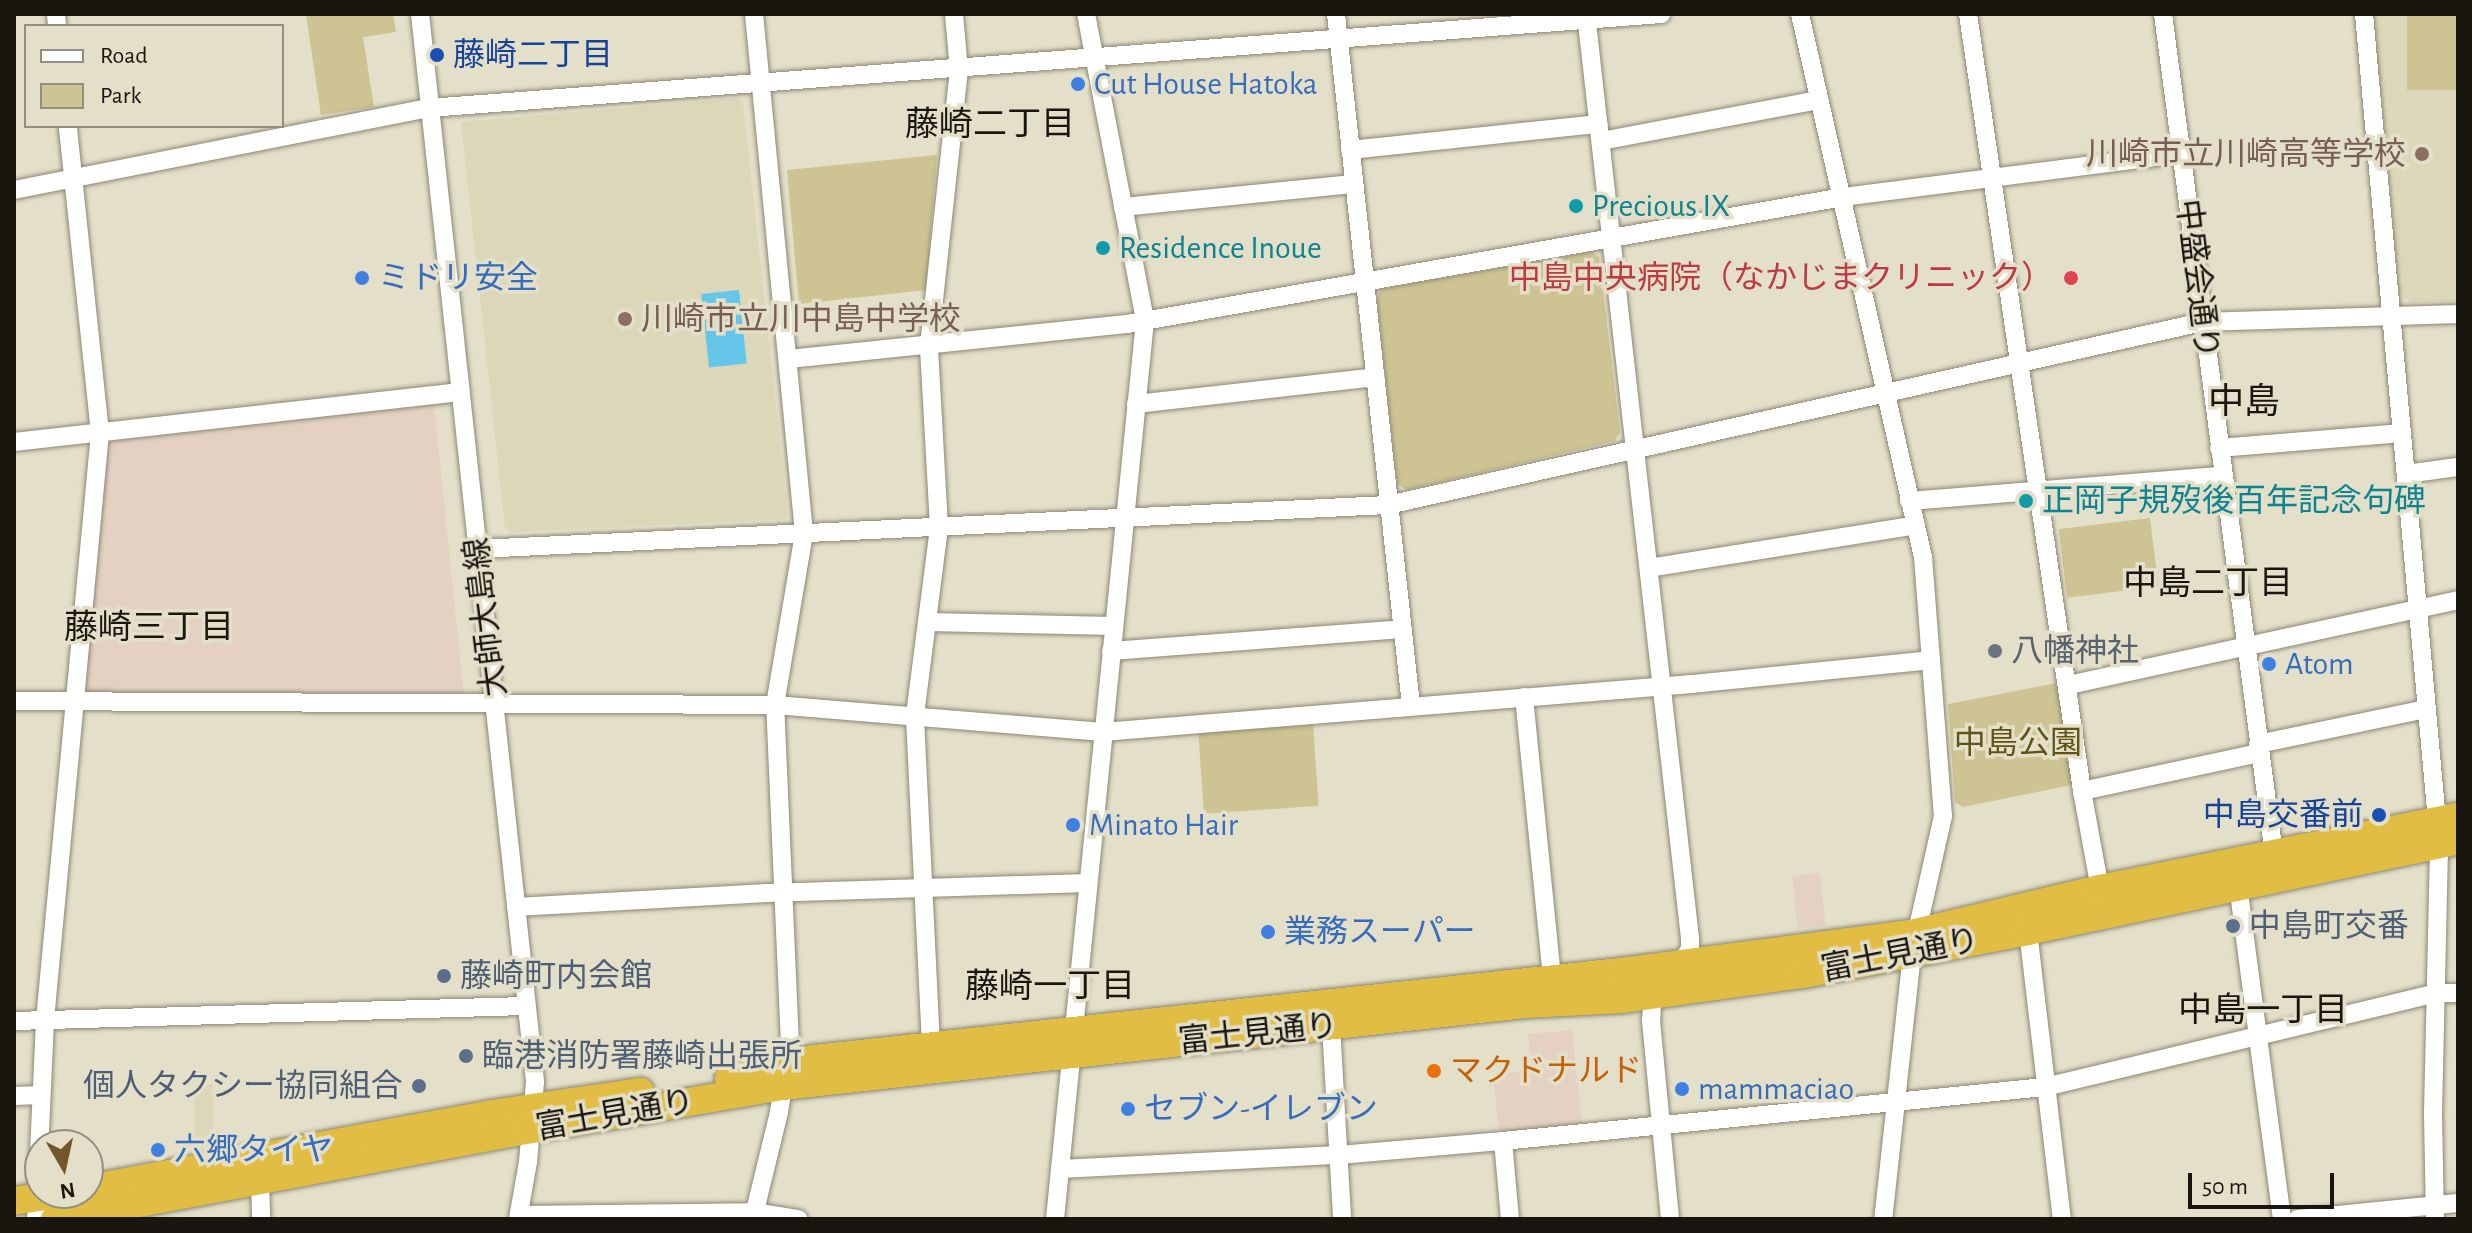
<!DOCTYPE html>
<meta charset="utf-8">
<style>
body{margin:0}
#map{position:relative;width:2472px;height:1233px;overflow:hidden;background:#e3dfc9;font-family:"Alegreya Sans","Noto Sans JP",sans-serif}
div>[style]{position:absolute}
.commercial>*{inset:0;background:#e4d1c1;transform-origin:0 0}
.built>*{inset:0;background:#dcd7b9;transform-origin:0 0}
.green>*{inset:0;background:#cdc393;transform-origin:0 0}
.water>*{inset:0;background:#66c6ea;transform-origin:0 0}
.roads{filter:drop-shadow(0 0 2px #8b8773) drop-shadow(0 0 2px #8b8773)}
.minor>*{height:18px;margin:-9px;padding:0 9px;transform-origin:9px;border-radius:9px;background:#fff}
.highway>*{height:28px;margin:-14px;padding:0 14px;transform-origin:14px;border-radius:14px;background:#e1be43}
.dots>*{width:22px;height:22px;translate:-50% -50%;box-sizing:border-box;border:4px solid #e3dfc9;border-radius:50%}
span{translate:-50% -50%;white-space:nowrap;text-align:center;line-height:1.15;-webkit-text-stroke:7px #e3dfc9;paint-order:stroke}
.transit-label{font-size:32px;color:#164399}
.left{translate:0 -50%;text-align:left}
.right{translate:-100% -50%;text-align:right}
.shop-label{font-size:32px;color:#366cbe}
.education-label{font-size:32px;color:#785e54}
.culture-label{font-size:32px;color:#0d838f}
.health-label{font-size:32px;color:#be3a42}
.street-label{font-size:32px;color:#18160f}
.worship-label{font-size:32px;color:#5b616d}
.park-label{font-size:32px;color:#5f5316}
.service-label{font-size:32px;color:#4e5e75}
.food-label{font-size:32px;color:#c56008}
.neighbourhood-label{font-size:34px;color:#18160f}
.quarter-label{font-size:36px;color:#18160f}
.frame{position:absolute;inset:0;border:16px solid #18160f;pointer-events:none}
.legend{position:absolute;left:24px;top:24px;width:260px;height:104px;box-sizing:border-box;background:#e3dfc9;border:2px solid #928f7f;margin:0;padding:10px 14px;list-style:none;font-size:24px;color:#18160f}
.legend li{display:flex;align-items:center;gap:16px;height:40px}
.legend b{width:40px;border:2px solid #928f7f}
.north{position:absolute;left:24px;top:1129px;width:80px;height:80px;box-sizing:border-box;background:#e3dfc9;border:2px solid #928f7f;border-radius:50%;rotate:171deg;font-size:22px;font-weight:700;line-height:32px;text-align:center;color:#18160f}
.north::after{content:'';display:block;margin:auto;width:28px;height:36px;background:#73562a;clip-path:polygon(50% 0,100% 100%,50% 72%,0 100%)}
.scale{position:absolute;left:2188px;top:1173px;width:146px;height:36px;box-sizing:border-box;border:4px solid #18160f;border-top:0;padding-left:10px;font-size:24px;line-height:28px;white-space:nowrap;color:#18160f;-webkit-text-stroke:6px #e3dfc9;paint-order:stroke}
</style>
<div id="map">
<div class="commercial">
<i style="clip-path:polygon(434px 405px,464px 696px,83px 692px,108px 441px)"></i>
<i style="left:1820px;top:873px;width:53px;height:28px;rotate:84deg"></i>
<i style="clip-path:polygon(1572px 1030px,1582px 1124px,1499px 1133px,1493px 1074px,1532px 1070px,1528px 1034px)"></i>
</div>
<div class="built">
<i style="clip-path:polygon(2373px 14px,2458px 14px,2458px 301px,2412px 303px,2399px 294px)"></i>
<i style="clip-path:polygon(737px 98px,743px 104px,788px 515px,785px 519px,512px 532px,505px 528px,461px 122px)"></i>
<i style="left:194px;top:1085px;width:19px;height:60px"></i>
</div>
<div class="green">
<i style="clip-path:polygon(306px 14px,393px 14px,396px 32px,363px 37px,374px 107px,321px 115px)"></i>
<i style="left:2407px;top:14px;width:51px;height:76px"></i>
<i style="clip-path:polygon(937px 155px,926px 290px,799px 304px,787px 170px)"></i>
<i style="clip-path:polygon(1592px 252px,1599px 257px,1620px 432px,1615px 441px,1407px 490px,1397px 484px,1377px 298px,1381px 289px)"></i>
<i style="left:2150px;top:518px;width:69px;height:92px;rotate:83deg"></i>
<i style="clip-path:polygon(2062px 682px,2077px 778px,2071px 785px,1963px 807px,1955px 802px,1948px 704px)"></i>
<i style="left:1313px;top:725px;width:81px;height:115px;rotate:86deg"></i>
</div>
<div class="water">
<i style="left:739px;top:290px;width:74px;height:38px;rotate:84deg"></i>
</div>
<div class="roads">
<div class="minor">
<i style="left:56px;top:14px;width:12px;rotate:85deg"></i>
<i style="left:420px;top:14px;width:1074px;rotate:83.85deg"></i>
<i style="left:535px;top:1082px;width:80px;rotate:95deg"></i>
<i style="left:528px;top:1162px;width:58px;rotate:100deg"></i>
<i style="left:1336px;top:14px;width:695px;rotate:83.81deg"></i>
<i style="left:1586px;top:14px;width:930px;rotate:83.58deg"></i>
<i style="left:1690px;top:938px;width:11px;rotate:90deg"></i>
<i style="left:1690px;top:949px;width:24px;rotate:123deg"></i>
<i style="left:1800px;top:14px;width:557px;rotate:77.24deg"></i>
<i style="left:1923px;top:557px;width:260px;rotate:85.6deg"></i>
<i style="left:1943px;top:816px;width:141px;rotate:102.7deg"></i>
<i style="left:1912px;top:954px;width:267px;rotate:96.2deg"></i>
<i style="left:1968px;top:14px;width:785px;rotate:81.65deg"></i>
<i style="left:2082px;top:791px;width:100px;rotate:79.6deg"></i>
<i style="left:2163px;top:14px;width:856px;rotate:82.48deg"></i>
<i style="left:2364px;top:14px;width:810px;rotate:84.83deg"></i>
<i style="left:1601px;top:141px;width:222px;rotate:-10.7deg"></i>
<i style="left:1350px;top:150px;width:250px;rotate:-6deg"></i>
<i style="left:14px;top:190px;width:423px;rotate:-11.2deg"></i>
<i style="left:429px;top:108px;width:1236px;rotate:-4.36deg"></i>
<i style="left:1123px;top:207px;width:232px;rotate:-5.7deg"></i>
<i style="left:788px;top:359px;width:341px;rotate:-5.9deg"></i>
<i style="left:1127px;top:324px;width:727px;rotate:-10.06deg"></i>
<i style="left:1843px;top:197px;width:341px;rotate:-7.3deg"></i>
<i style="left:1136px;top:404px;width:241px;rotate:-6.4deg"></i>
<i style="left:14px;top:442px;width:449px;rotate:-6.4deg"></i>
<i style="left:2219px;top:448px;width:184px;rotate:-4.7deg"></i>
<i style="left:2406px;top:474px;width:52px;rotate:-7.7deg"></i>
<i style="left:1909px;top:501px;width:314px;rotate:-4.6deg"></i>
<i style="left:478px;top:549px;width:911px;rotate:-2.77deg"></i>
<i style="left:1388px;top:505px;width:834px;rotate:-12.67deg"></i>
<i style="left:2202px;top:322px;width:256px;rotate:-1.8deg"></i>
<i style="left:1649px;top:568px;width:270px;rotate:-9.1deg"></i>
<i style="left:927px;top:622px;width:187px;rotate:1.2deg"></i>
<i style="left:1111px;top:651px;width:292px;rotate:-4.3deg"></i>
<i style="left:2069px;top:685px;width:398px;rotate:-12.3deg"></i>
<i style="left:1524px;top:697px;width:283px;rotate:84.3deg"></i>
<i style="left:14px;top:701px;width:761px;rotate:0.3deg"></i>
<i style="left:775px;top:705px;width:329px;rotate:4.7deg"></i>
<i style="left:1103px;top:732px;width:591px;rotate:-4.66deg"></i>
<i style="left:1692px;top:684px;width:240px;rotate:-5.7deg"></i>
<i style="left:2258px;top:744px;width:171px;rotate:-11.8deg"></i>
<i style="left:2082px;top:791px;width:181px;rotate:-12.1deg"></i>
<i style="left:2238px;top:885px;width:337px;rotate:82.5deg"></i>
<i style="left:516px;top:907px;width:251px;rotate:-3.2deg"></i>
<i style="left:767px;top:893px;width:321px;rotate:-1.8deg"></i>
<i style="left:2028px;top:931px;width:290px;rotate:83.3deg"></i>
<i style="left:1661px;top:989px;width:17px;rotate:121deg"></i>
<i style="left:1652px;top:1004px;width:17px;rotate:93deg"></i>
<i style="left:1651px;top:1021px;width:199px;rotate:84.5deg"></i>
<i style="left:14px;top:1021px;width:512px;rotate:-1.68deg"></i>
<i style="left:1331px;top:1026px;width:193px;rotate:86.7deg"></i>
<i style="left:931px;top:1045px;width:330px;rotate:-92.8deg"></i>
<i style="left:915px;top:715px;width:190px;rotate:-82.7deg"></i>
<i style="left:939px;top:527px;width:181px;rotate:-93.2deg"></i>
<i style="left:929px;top:346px;width:278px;rotate:-83.8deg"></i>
<i style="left:959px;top:70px;width:56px;rotate:-95.1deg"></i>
<i style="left:14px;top:1096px;width:27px;rotate:-2deg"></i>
<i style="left:1503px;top:1141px;width:78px;rotate:84.9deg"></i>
<i style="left:1060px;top:1169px;width:279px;rotate:-2.9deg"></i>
<i style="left:1339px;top:1155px;width:165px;rotate:-4.9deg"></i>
<i style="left:1503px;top:1141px;width:545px;rotate:-5.69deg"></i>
<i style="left:2045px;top:1087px;width:402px;rotate:-13.5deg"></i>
<i style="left:2436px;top:993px;width:22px"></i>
<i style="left:260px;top:1183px;width:36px;rotate:88deg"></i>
<i style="left:519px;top:1215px;width:235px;rotate:-0.7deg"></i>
<i style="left:754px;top:1212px;width:45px;rotate:9deg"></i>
<i style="left:36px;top:1219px;width:199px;rotate:-87.4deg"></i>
<i style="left:45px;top:1020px;width:590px;rotate:-84.65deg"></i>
<i style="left:100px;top:433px;width:309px;rotate:-96deg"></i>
<i style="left:753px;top:1219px;width:110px;rotate:-76.3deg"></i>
<i style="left:779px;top:1112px;width:68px;rotate:-80.7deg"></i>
<i style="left:790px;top:1045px;width:340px;rotate:-92.5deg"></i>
<i style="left:775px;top:705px;width:174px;rotate:-80.4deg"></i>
<i style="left:804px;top:533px;width:521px;rotate:-95.5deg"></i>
<i style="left:1055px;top:1219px;width:903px;rotate:-84.28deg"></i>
<i style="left:1145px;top:320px;width:312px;rotate:-100.9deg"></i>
<i style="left:2297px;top:1219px;width:162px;rotate:-5.7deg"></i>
<i style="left:2435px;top:1219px;width:106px;rotate:-91.1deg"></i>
<i style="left:2433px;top:1113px;width:269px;rotate:-88.7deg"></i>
</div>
<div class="highway">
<i style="left:729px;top:1078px;width:87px;rotate:-12.6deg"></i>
<i style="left:814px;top:1059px;width:811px;rotate:-6.16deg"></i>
<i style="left:1620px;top:972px;width:298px;rotate:-7.5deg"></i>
<i style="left:1915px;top:933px;width:190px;rotate:-13.4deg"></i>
<i style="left:2100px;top:889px;width:365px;rotate:-11.4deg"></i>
<i style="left:88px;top:1189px;width:411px;rotate:-10.5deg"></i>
<i style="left:492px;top:1114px;width:150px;rotate:-8.5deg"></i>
<i style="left:14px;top:1201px;width:50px;rotate:-9.3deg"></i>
<i style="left:55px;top:1219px;width:484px;rotate:-10.7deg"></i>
<i style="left:531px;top:1129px;width:256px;rotate:-9.7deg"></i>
<i style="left:783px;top:1086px;width:746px;rotate:-6.31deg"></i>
<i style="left:1524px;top:1004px;width:98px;rotate:-2.9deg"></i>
<i style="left:1622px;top:999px;width:183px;rotate:-7.9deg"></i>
<i style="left:1803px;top:974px;width:229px;rotate:-10.8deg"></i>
<i style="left:2028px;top:931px;width:440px;rotate:-11.9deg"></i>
</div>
</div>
<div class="dots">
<i style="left:437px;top:55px;background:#1a4fb4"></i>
<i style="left:1078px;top:84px;background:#3f7fe0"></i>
<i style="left:2422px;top:154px;background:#8d6e63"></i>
<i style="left:1576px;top:206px;background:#0f9aa8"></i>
<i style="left:1103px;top:248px;background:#0f9aa8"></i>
<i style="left:362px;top:278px;background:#3f7fe0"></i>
<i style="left:2071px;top:278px;background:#e0444e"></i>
<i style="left:625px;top:319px;background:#8d6e63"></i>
<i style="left:2026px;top:501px;background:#0f9aa8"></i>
<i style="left:1995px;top:651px;background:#6b7280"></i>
<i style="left:2269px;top:664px;background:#3f7fe0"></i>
<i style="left:2379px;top:815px;background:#1a4fb4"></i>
<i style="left:1073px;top:825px;background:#3f7fe0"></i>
<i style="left:2233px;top:926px;background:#5c6f8a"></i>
<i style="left:1268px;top:932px;background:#3f7fe0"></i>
<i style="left:444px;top:976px;background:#5c6f8a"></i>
<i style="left:466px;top:1056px;background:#5c6f8a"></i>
<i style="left:1434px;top:1071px;background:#e8710a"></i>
<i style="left:419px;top:1086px;background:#5c6f8a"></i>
<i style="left:1682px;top:1089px;background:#3f7fe0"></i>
<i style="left:1128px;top:1109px;background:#3f7fe0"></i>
<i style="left:158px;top:1150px;background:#3f7fe0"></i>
</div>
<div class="transit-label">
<span class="left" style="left:453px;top:55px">藤崎二丁目</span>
<span class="right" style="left:2363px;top:815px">中島交番前</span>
</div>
<div class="shop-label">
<span class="left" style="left:1094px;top:84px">Cut House Hatoka</span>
<span class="left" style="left:378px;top:278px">ミドリ安全</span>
<span class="left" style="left:2285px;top:664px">Atom</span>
<span class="left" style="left:1089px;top:825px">Minato Hair</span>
<span class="left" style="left:1284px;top:932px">業務スーパー</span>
<span class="left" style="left:1698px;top:1089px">mammaciao</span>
<span class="left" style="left:1144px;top:1109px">セブン-イレブン</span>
<span class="left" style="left:174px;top:1150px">六郷タイヤ</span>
</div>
<div class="education-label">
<span class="right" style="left:2406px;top:154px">川崎市立川崎高等学校</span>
<span class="left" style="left:641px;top:319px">川崎市立川中島中学校</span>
</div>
<div class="culture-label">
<span class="left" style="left:1592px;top:206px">Precious IX</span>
<span class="left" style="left:1119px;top:248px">Residence Inoue</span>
<span class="left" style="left:2042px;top:501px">正岡子規歿後百年記念句碑</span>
</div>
<div class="health-label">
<span class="right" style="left:2053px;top:278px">中島中央病院（なかじまクリニック）</span>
</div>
<div class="street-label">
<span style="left:2197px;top:279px;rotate:83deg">中盛会通り</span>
<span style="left:486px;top:617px;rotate:-97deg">大師大島線</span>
<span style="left:1900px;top:955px;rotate:-11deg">富士見通り</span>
<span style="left:1258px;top:1034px;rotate:-6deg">富士見通り</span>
<span style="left:615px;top:1115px;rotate:-10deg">富士見通り</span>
</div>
<div class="worship-label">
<span class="left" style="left:2011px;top:651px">八幡神社</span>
</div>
<div class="park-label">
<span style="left:2018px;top:743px">中島公園</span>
</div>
<div class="service-label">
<span class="left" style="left:2249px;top:926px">中島町交番</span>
<span class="left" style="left:460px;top:976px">藤崎町内会館</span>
<span class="left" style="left:482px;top:1056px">臨港消防署藤崎出張所</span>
<span class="right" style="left:403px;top:1086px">個人タクシー協同組合</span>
</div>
<div class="food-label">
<span class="left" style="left:1450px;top:1071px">マクドナルド</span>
</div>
<div class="neighbourhood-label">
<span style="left:990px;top:126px">藤崎二丁目</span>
<span style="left:2208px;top:585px">中島二丁目</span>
<span style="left:149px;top:629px">藤崎三丁目</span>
<span style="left:1050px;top:988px">藤崎一丁目</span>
<span style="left:2263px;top:1012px">中島一丁目</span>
</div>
<div class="quarter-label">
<span style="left:2244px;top:403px">中島</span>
</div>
<div class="frame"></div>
<ul class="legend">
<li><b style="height:10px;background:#fff"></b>Road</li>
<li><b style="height:22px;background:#cdc393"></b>Park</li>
</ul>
<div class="north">N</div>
<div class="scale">50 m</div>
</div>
